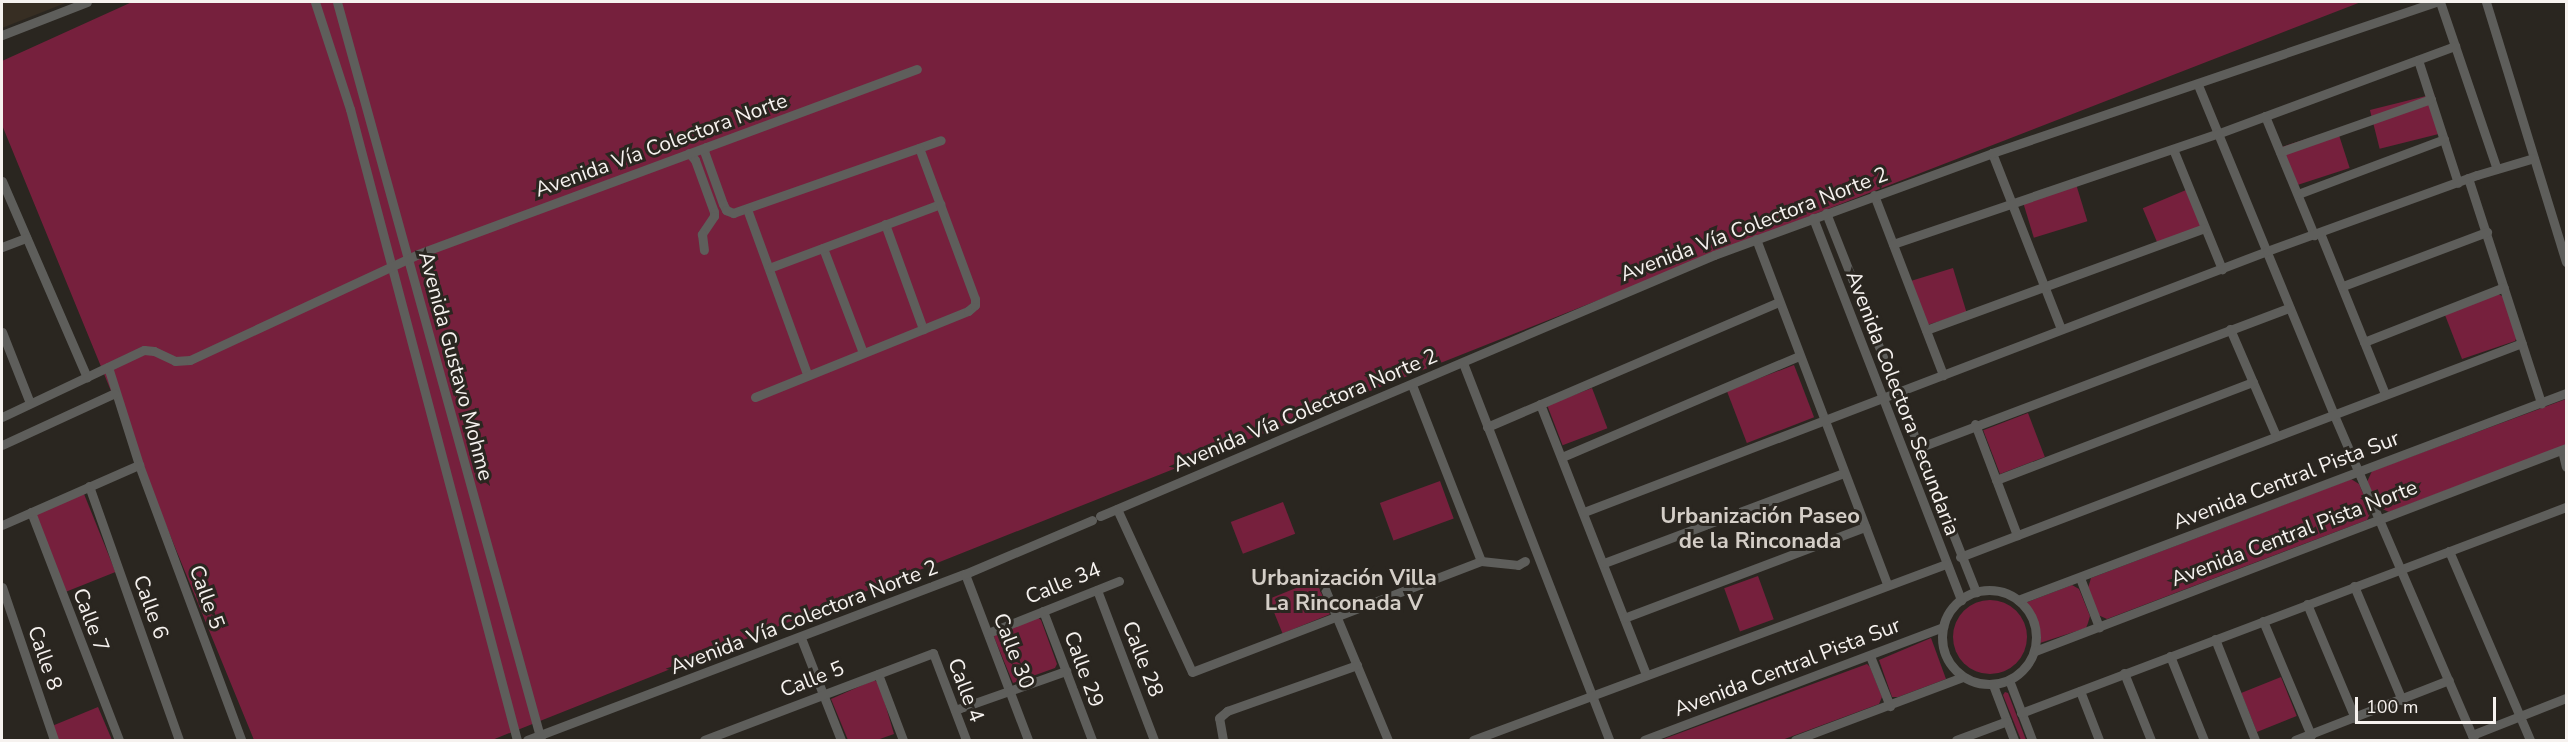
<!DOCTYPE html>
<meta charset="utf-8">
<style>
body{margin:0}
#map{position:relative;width:2568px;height:742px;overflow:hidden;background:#2a2620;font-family:"Nunito Sans",sans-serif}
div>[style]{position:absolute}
.built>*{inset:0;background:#372e23}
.green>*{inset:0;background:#76203d;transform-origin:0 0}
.round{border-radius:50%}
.minor>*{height:9px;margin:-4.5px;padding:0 4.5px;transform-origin:4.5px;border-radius:4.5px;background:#5e5e5b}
.minor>.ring{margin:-4.5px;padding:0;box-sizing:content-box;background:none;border:9px solid #5e5e5b;border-radius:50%}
span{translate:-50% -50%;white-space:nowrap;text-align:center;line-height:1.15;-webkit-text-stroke:6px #2a2620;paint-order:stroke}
.street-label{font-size:21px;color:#f6f2ef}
.neighbourhood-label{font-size:22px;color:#d4cec7;font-weight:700}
.frame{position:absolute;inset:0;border:3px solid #f6f2ef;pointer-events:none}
.scale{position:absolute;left:2355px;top:697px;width:141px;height:27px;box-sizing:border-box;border:3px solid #f6f2ef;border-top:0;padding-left:8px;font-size:18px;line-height:21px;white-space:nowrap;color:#f6f2ef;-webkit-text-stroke:4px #2a2620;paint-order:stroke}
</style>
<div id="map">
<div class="built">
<i style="clip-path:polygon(2px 2px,68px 2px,2px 28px)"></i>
</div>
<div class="green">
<i style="clip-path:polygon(132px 2px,2361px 2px,1820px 212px,492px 740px,254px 740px,2px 125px,2px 61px)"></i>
<i style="left:2434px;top:94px;width:40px;height:66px;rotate:76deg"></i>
<i style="left:2337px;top:129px;width:41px;height:59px;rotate:72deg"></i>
<i style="left:2076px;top:184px;width:39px;height:56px;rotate:73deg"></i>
<i style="left:2186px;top:190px;width:39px;height:47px;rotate:67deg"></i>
<i style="left:1953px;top:268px;width:47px;height:45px;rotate:73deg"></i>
<i style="clip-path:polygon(2498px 294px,2504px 297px,2517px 337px,2515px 341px,2462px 359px,2445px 315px)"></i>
<i style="left:1794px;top:365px;width:56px;height:72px;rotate:69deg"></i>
<i style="left:1592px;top:388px;width:43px;height:48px;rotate:69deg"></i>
<i style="clip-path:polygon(2566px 399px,2566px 445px,2389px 512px,2380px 508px,2367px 482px,2372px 471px)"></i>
<i style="left:2028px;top:413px;width:47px;height:48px;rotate:69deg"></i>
<i style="clip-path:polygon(2351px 479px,2359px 484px,2371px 512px,2367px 520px,2107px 619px,2098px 615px,2088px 588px,2091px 578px)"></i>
<i style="left:1440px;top:481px;width:40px;height:64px;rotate:70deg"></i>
<i style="left:84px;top:494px;width:84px;height:54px;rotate:68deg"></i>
<i style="left:1283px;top:502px;width:34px;height:56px;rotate:69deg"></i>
<i style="left:1758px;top:576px;width:46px;height:36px;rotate:70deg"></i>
<i style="left:1316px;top:580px;width:37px;height:51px;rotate:68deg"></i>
<i style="clip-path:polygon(2072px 585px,2079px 589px,2090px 616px,2088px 623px,2086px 628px,2040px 643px,2037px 620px,2025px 603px)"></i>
<i class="round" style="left:1953px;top:600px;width:74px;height:74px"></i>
<i style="clip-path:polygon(1037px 617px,1041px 620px,1057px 664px,1055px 668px,1013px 683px,994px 637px,995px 634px)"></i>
<i style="clip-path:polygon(1931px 638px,1946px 679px,1898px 697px,1892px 697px,1879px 660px)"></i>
<i style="clip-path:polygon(1867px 664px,1870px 667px,1882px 697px,1879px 704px,1782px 740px,1661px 740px)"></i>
<i style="left:2281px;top:677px;width:42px;height:43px;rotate:68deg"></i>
<i style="clip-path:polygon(874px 680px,879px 683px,894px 734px,877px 740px,848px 740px,831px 699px)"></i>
<i style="clip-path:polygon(2005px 692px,2008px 693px,2026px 740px,2021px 740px,2003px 695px)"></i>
<i style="clip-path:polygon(98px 707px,112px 740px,58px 740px,52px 726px)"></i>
</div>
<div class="minor">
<i style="left:315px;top:2px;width:113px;rotate:71.9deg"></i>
<i style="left:350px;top:109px;width:653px;rotate:75.18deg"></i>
<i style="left:337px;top:2px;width:766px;rotate:74.55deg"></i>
<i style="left:2440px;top:2px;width:176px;rotate:71.2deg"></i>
<i style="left:2486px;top:2px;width:272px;rotate:72.9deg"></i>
<i style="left:2px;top:35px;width:91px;rotate:-21.2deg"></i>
<i style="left:2418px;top:60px;width:129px;rotate:72deg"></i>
<i style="left:2198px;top:85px;width:357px;rotate:67.6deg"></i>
<i style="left:2334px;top:415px;width:354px;rotate:66.7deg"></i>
<i style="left:2265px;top:116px;width:129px;rotate:67.6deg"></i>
<i style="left:706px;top:147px;width:4px;rotate:117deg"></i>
<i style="left:704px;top:151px;width:56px;rotate:70.3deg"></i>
<i style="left:723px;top:204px;width:7px;rotate:63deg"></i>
<i style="left:726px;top:210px;width:8px;rotate:23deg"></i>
<i style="left:733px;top:213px;width:220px;rotate:-19.3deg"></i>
<i style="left:2173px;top:149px;width:130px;rotate:67.8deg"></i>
<i style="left:2280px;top:152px;width:160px;rotate:-19.3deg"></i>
<i style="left:689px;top:153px;width:9px;rotate:49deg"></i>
<i style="left:695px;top:160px;width:55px;rotate:69.9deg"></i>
<i style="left:714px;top:212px;width:4px;rotate:90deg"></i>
<i style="left:714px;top:216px;width:22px;rotate:124deg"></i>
<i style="left:702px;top:234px;width:16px;rotate:83deg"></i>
<i style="left:1992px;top:153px;width:189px;rotate:68.6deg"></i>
<i style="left:2468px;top:178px;width:237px;rotate:72deg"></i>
<i style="left:2px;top:181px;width:214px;rotate:66.6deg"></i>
<i style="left:2298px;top:194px;width:156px;rotate:-20.6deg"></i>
<i style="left:1874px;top:195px;width:193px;rotate:69deg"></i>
<i style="left:747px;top:209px;width:176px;rotate:70deg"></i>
<i style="left:1826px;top:213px;width:408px;rotate:68.4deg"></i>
<i style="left:1813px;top:218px;width:410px;rotate:68.8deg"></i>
<i style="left:885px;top:224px;width:112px;rotate:70.1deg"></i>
<i style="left:2320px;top:233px;width:174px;rotate:68deg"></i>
<i style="left:1756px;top:239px;width:369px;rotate:69.2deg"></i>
<i style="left:1893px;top:244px;width:342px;rotate:-18.8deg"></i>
<i style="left:2217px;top:134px;width:254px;rotate:-20.3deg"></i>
<i style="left:2px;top:247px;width:26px;rotate:-21deg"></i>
<i style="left:823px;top:248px;width:112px;rotate:69.1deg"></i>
<i style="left:769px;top:268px;width:183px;rotate:-20.5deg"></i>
<i style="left:2343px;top:286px;width:154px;rotate:-20.6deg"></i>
<i style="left:2230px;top:329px;width:116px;rotate:66.7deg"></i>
<i style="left:1926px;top:330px;width:296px;rotate:-20.1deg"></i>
<i style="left:2px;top:332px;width:76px;rotate:68.5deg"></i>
<i style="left:2364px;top:342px;width:150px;rotate:-21.4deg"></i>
<i style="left:1463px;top:363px;width:404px;rotate:68.8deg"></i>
<i style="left:108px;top:367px;width:103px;rotate:72.4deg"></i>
<i style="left:139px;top:465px;width:293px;rotate:69.6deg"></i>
<i style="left:1412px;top:385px;width:189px;rotate:68.6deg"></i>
<i style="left:755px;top:397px;width:230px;rotate:-22deg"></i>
<i style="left:968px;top:311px;width:9px;rotate:-41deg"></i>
<i style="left:975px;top:305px;width:6px;rotate:-90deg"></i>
<i style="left:975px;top:299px;width:161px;rotate:-110.3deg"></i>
<i style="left:1540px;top:404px;width:290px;rotate:68.6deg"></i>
<i style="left:2px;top:417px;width:157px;rotate:-25.3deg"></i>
<i style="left:144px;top:350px;width:10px;rotate:6deg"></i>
<i style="left:154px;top:351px;width:23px;rotate:25deg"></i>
<i style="left:175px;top:361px;width:15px;rotate:-4deg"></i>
<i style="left:190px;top:360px;width:251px;rotate:-24.9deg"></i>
<i style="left:418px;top:254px;width:532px;rotate:-20.34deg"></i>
<i style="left:1975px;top:424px;width:119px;rotate:69.3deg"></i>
<i style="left:1487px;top:427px;width:317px;rotate:-23.2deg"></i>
<i style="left:2px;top:445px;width:124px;rotate:-24.7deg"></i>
<i style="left:1918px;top:448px;width:397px;rotate:-20.7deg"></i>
<i style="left:2562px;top:450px;width:17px;rotate:77deg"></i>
<i style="left:1562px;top:457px;width:258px;rotate:-23.1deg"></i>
<i style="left:1996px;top:480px;width:275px;rotate:-20.9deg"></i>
<i style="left:89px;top:486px;width:269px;rotate:70.5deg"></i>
<i style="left:1117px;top:509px;width:179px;rotate:65.3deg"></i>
<i style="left:1192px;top:672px;width:310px;rotate:-21deg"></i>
<i style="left:1481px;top:561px;width:37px;rotate:6deg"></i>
<i style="left:1518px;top:565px;width:8px;rotate:-30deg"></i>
<i style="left:31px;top:512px;width:244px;rotate:68.9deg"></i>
<i style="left:1584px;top:512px;width:731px;rotate:-20.91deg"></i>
<i style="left:2267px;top:251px;width:223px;rotate:-19.9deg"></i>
<i style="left:2477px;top:175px;width:59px;rotate:-16.6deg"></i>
<i style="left:1100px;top:516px;width:667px;rotate:-23.03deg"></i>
<i style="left:1714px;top:255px;width:296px;rotate:-20.1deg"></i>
<i style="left:1992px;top:153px;width:468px;rotate:-18.8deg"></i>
<i style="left:2px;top:525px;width:150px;rotate:-23.7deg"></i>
<i style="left:2449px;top:551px;width:206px;rotate:66.8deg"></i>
<i style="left:1960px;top:557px;width:601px;rotate:-20.85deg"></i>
<i style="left:1604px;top:563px;width:256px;rotate:-20.6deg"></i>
<i style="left:965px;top:574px;width:178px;rotate:69.2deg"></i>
<i style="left:1320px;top:577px;width:177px;rotate:67.4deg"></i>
<i style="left:2080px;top:578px;width:53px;rotate:68.8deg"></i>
<i style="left:2354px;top:586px;width:124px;rotate:67.2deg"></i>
<i style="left:2px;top:587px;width:162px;rotate:71.2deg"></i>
<i class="ring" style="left:1942px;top:590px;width:85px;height:85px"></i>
<i style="left:1097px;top:590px;width:160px;rotate:69.2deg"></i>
<i style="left:2018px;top:600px;width:586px;rotate:-20.69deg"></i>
<i style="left:2307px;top:604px;width:124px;rotate:67.2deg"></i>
<i style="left:1043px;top:611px;width:138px;rotate:69.2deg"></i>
<i style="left:1624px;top:618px;width:258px;rotate:-20.7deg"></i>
<i style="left:2263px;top:621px;width:124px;rotate:67.2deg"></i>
<i style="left:988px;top:633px;width:141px;rotate:-21.7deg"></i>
<i style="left:801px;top:638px;width:110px;rotate:68.6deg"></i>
<i style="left:2215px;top:639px;width:109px;rotate:68.4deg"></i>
<i style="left:2035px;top:651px;width:568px;rotate:-20.92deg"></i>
<i style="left:1870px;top:656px;width:54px;rotate:68.2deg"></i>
<i style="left:2170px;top:656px;width:91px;rotate:68deg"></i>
<i style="left:2124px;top:673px;width:72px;rotate:68.1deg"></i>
<i style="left:878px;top:674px;width:71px;rotate:69.3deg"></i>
<i style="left:2009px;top:680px;width:64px;rotate:69deg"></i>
<i style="left:1993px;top:685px;width:59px;rotate:69.1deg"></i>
<i style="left:2080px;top:691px;width:53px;rotate:68.8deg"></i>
<i style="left:955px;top:710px;width:118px;rotate:-19.4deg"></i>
<i style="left:2021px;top:713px;width:583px;rotate:-20.71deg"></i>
<i style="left:2472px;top:735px;width:101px;rotate:-21.5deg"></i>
<i style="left:527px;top:740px;width:468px;rotate:-20.8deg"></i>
<i style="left:965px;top:574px;width:138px;rotate:-23deg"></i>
<i style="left:704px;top:740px;width:245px;rotate:-20.8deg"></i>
<i style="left:933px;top:653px;width:93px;rotate:69.2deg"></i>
<i style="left:1223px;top:740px;width:22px;rotate:-100deg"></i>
<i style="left:1219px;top:718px;width:11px;rotate:-41deg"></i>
<i style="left:1227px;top:711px;width:138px;rotate:-19.5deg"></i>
<i style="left:1473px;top:740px;width:505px;rotate:-20.41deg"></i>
<i style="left:1644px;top:740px;width:320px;rotate:-20.7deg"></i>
<i style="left:1795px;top:740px;width:179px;rotate:-20.6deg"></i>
<i style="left:1956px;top:740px;width:54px;rotate:-20.4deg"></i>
<i style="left:2295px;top:740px;width:165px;rotate:-21.3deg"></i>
</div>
<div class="street-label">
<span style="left:661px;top:145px;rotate:-20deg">Avenida Vía Colectora Norte</span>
<span style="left:1754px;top:224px;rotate:-21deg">Avenida Vía Colectora Norte 2</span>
<span style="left:456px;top:366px;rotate:75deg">Avenida Gustavo Mohme</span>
<span style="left:1903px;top:403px;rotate:69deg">Avenida Colectora Secundaria</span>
<span style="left:1305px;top:410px;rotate:-23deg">Avenida Vía Colectora Norte 2</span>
<span style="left:2286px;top:480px;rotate:-21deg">Avenida Central Pista Sur</span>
<span style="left:2294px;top:533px;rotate:-21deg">Avenida Central Pista Norte</span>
<span style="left:1063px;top:583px;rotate:-22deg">Calle 34</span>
<span style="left:207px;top:597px;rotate:70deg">Calle 5</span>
<span style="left:151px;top:607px;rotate:70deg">Calle 6</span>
<span style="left:804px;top:617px;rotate:-21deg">Avenida Vía Colectora Norte 2</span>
<span style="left:91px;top:620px;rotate:69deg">Calle 7</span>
<span style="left:1014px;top:651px;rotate:69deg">Calle 30</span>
<span style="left:45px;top:658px;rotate:71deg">Calle 8</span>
<span style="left:1143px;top:659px;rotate:69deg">Calle 28</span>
<span style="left:1787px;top:667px;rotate:-21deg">Avenida Central Pista Sur</span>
<span style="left:1084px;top:669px;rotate:70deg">Calle 29</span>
<span style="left:812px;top:679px;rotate:-21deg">Calle 5</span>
<span style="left:966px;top:690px;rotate:69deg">Calle 4</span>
</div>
<div class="neighbourhood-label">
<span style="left:1760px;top:529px">Urbanización Paseo<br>de la Rinconada</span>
<span style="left:1344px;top:591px">Urbanización Villa<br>La Rinconada V</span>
</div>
<div class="frame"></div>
<div class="scale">100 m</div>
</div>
